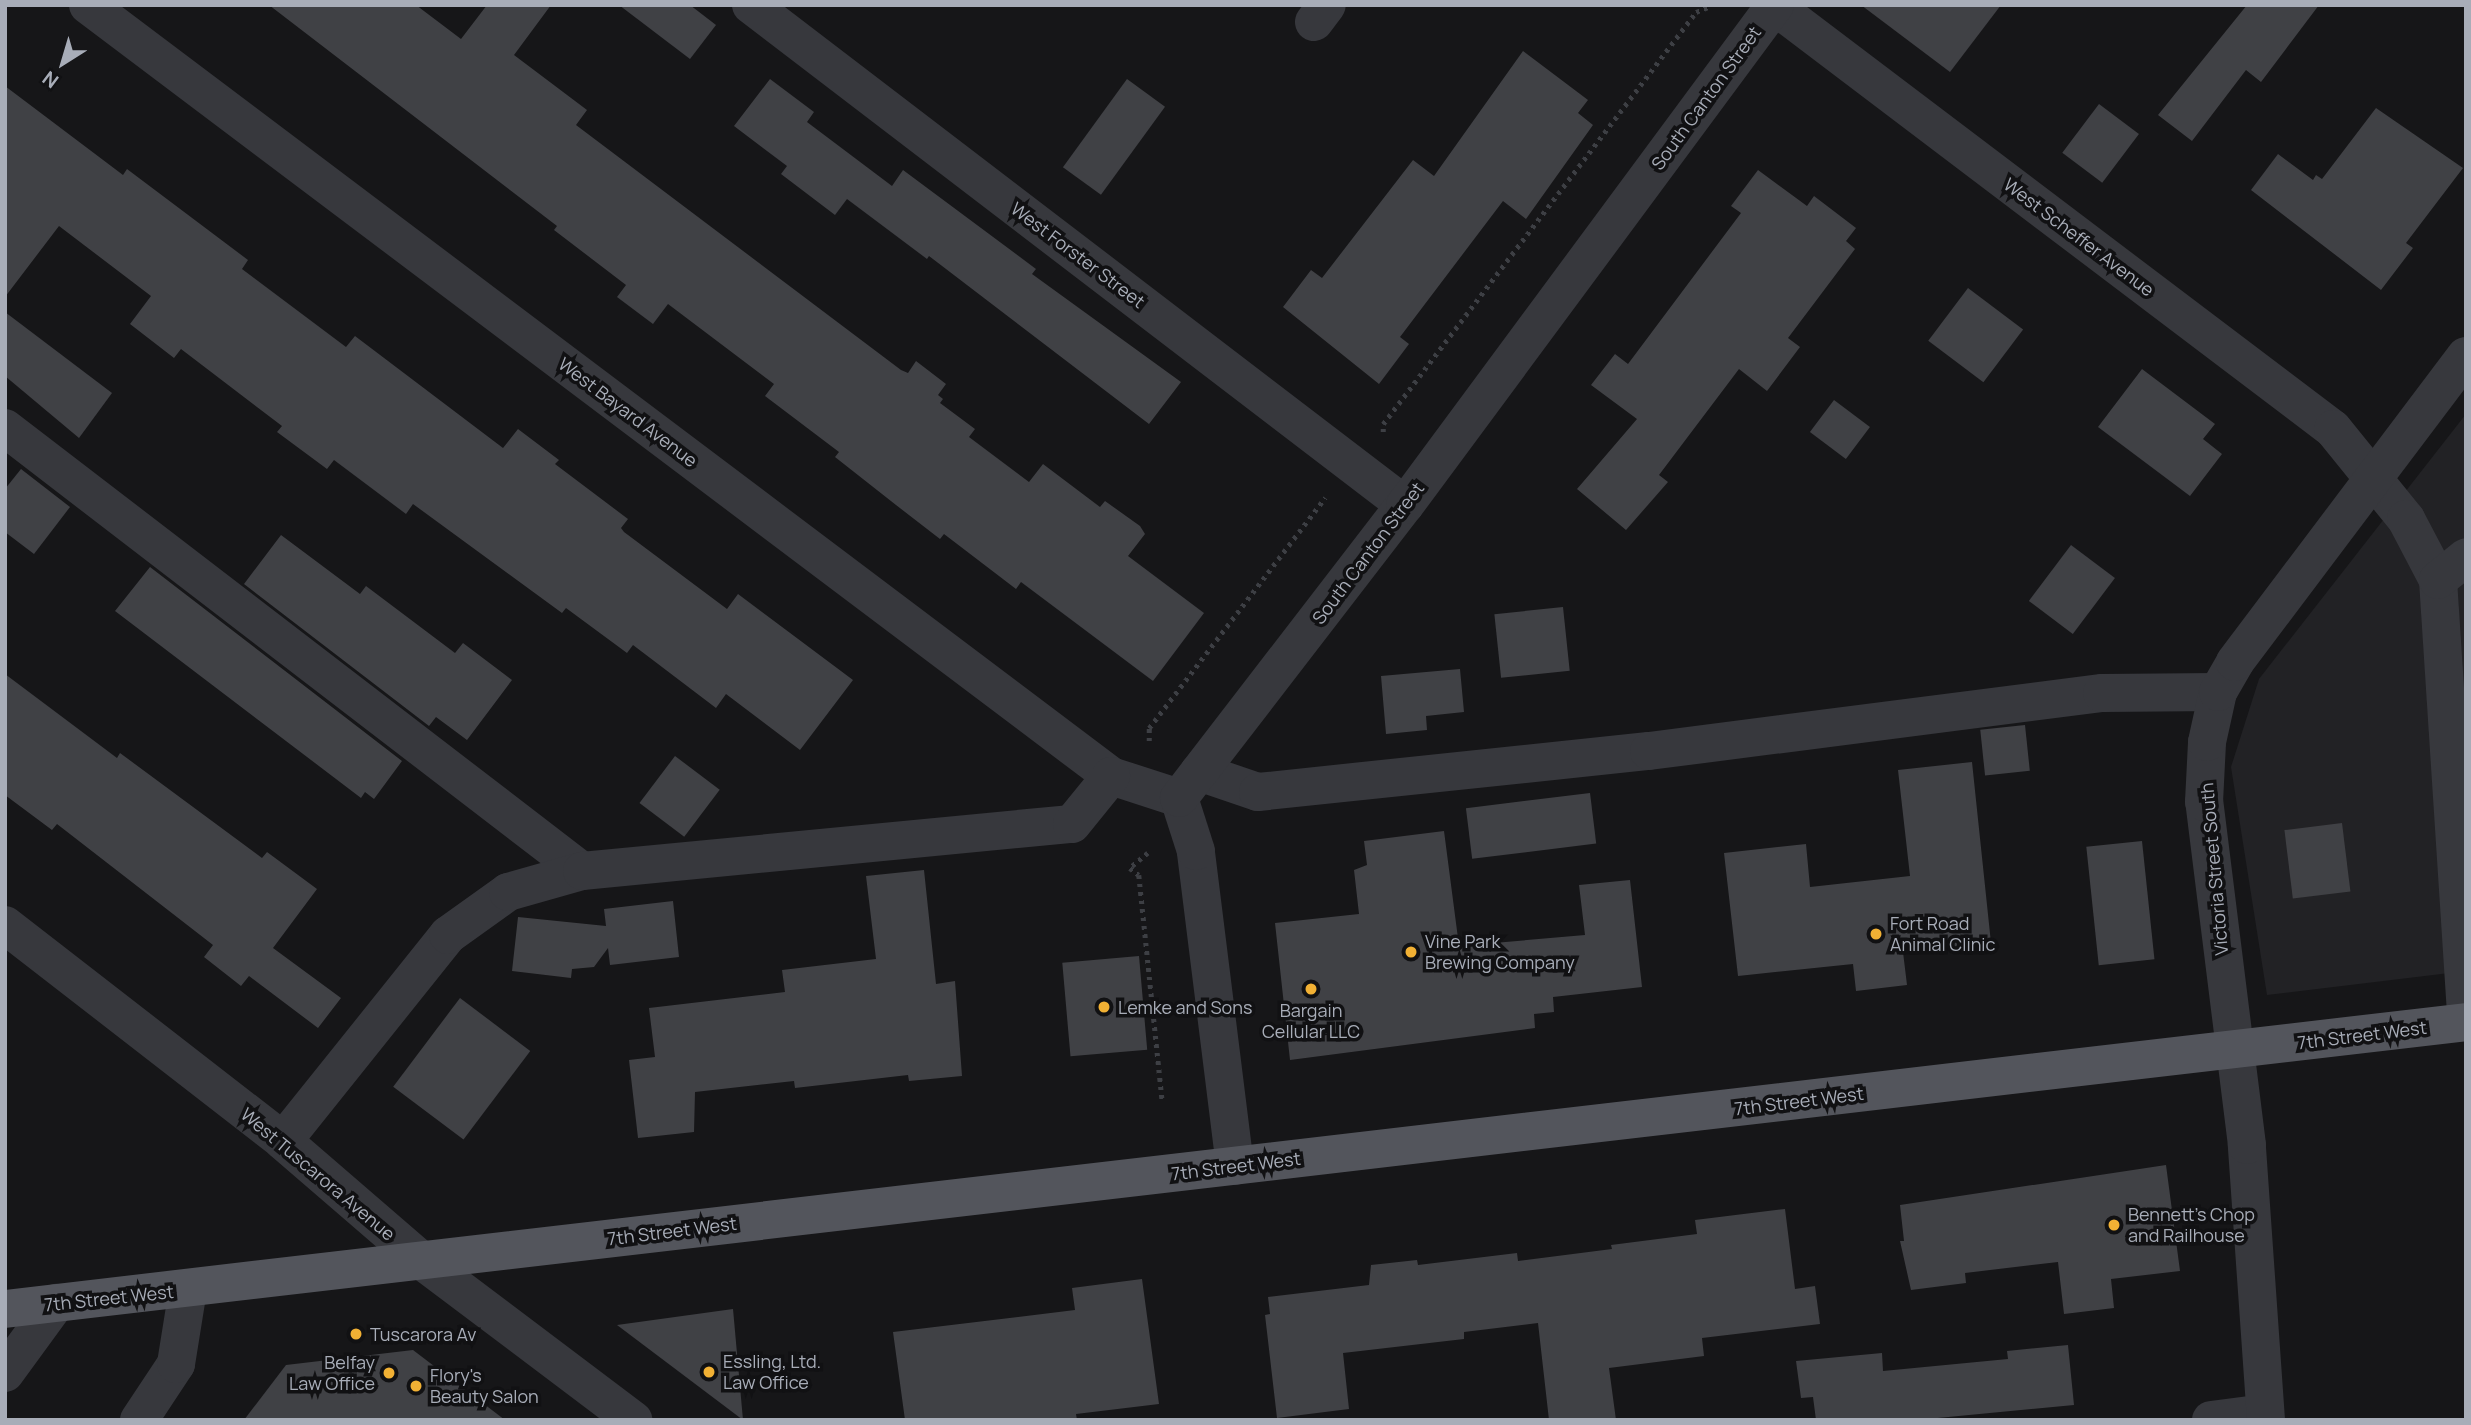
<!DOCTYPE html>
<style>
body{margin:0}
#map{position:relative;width:2471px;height:1425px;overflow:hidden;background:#161618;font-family:Manrope,sans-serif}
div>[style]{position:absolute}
.built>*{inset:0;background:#222225}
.building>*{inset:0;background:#404145;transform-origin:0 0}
.path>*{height:4.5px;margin-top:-2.25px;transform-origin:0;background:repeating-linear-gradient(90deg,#3d3f44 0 3.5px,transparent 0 8.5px)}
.minor>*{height:38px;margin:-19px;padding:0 19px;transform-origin:19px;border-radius:19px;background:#37383d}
.major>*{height:38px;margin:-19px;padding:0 19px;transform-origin:19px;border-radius:19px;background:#53555c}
.dots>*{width:19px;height:19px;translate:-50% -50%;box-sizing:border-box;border:4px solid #111113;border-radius:50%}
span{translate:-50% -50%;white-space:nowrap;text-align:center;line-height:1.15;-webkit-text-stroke:7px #111113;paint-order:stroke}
.street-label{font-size:18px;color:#a8adb8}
.poi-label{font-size:18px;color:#a8adb8}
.left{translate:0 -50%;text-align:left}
.right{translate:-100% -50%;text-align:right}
.frame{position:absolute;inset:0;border:7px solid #a8adb8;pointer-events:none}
.north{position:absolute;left:28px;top:28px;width:70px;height:70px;-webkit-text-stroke:5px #111113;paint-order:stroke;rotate:217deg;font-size:19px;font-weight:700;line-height:28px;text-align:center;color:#a8adb8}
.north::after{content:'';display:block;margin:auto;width:24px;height:32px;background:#a8adb8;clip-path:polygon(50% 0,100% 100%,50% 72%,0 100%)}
</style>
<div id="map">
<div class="built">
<i style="clip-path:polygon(2466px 414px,2466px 971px,2267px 995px,2231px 767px,2259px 679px)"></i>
</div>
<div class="building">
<i style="clip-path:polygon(269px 5px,416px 5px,461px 39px,487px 5px,551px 5px,514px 55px,587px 110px,576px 125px,901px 370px,908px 373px,916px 361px,946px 384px,938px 395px,943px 399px,940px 403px,975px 429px,969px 437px,1029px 482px,1043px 464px,1100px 507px,1105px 501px,1140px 526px,1145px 534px,1128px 556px,1204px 613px,1153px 681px,1021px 582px,1016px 589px,944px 534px,940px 539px,896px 505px,835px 457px,839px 452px,765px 396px,774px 384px,668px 304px,653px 324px,617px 297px,626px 285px,554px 230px,557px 226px)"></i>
<i style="clip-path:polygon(619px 5px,690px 5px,716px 25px,690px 59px)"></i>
<i style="clip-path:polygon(1861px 5px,2001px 5px,1950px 72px)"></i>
<i style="clip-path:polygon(2247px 5px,2319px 5px,2261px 82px,2246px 70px,2192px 141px,2158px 115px)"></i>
<i style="clip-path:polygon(1523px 51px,1588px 100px,1578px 113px,1593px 125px,1526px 219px,1503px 201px,1400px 337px,1409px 344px,1379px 384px,1283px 307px,1311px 270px,1322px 278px,1413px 160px,1434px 176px)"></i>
<i style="clip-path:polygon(770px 79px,814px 112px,807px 122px,892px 186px,903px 170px,1036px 269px,1032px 274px,1181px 382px,1149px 424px,929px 256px,927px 259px,847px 199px,835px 215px,781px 174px,787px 166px,734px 126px)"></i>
<i style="left:1127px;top:79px;width:47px;height:109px;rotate:36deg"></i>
<i style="clip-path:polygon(5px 86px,123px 175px,127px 169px,248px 260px,242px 269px,346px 347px,355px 336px,503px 448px,518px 429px,559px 460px,555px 464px,628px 519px,621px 528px,624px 532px,727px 609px,738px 594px,853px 680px,800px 750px,726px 694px,716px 708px,633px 645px,627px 653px,566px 608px,562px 613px,413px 504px,406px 514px,334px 460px,327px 469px,277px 432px,282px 426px,181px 349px,174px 358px,130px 324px,151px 296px,59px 226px,5px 297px)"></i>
<i style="left:2099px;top:104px;width:50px;height:61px;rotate:37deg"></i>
<i style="clip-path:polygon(2376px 108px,2463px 168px,2406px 243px,2413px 248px,2381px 290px,2251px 190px,2278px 154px,2313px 180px,2316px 175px,2322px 179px)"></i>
<i style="clip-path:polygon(1758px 170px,1807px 206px,1814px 196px,1856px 228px,1846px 241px,1855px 249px,1788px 338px,1800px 347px,1767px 391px,1739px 369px,1659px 475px,1668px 482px,1626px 530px,1577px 489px,1637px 419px,1591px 385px,1615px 354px,1628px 364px,1741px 213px,1731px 206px)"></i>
<i style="left:1968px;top:288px;width:69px;height:66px;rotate:37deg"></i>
<i style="clip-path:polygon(5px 312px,112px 393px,79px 438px,5px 376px)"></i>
<i style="clip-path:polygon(2142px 369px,2215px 424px,2203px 439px,2222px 454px,2190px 496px,2098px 427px)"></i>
<i style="left:1834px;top:400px;width:45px;height:40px;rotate:37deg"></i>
<i style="clip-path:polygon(21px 469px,70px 507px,34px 554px,5px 532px,5px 489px)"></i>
<i style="clip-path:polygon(281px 535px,360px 594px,366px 586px,455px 653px,463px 643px,512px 680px,467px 740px,436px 717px,429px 726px,244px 584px)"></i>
<i style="left:2071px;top:545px;width:55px;height:70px;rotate:37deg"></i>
<i style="clip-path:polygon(150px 567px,402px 761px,374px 799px,365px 792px,361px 798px,115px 611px)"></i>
<i style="left:1563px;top:607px;width:64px;height:69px;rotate:84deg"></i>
<i style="clip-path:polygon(1460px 669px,1464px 712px,1426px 716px,1427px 730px,1386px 734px,1381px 676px)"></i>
<i style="clip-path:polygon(5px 674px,117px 758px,120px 753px,262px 858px,267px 852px,317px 889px,273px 948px,341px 998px,318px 1028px,249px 976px,241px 986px,204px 957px,213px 945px,57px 824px,52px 830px,5px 795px)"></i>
<i style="left:2025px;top:725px;width:46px;height:45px;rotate:84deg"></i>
<i style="left:675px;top:756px;width:56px;height:59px;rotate:37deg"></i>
<i style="clip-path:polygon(1972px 762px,1991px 943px,1903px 952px,1907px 985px,1856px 991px,1853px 964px,1738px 976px,1724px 853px,1806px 844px,1810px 887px,1910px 876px,1898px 770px)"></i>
<i style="left:1590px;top:793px;width:51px;height:125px;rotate:83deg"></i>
<i style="left:2342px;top:823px;width:69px;height:58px;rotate:83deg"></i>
<i style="clip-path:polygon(1444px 831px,1459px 946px,1585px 935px,1579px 885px,1630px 880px,1642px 987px,1553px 997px,1554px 1012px,1534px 1014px,1535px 1028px,1290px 1060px,1275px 923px,1359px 914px,1354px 870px,1367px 865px,1364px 841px)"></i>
<i style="left:2142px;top:841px;width:119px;height:56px;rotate:84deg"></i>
<i style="clip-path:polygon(924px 870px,936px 984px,955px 981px,962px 1076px,909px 1081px,908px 1075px,795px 1088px,794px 1081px,695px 1092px,694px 1132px,638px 1138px,629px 1060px,655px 1057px,649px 1008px,785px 992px,782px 970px,876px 959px,866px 876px)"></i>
<i style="clip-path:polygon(673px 901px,679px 957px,610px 965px,608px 948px,594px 967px,572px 969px,571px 978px,512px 971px,518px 917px,606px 926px,604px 909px)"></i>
<i style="left:1139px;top:956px;width:94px;height:77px;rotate:85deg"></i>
<i style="left:460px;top:998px;width:88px;height:111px;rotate:37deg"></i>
<i style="clip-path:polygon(2166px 1165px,2180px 1271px,2111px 1279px,2114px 1308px,2064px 1314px,2058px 1262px,1965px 1273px,1966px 1283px,1911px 1290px,1900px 1241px,1904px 1241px,1900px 1205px)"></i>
<i style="clip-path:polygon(1785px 1209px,1795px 1289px,1815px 1286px,1820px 1324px,1702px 1338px,1704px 1356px,1609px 1368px,1616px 1420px,1549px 1420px,1538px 1323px,1464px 1332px,1464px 1339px,1343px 1353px,1349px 1409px,1277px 1418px,1265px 1315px,1270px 1314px,1268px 1297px,1369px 1285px,1371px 1265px,1417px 1260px,1418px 1265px,1517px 1253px,1518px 1261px,1612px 1249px,1611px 1245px,1697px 1234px,1695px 1220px)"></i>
<i style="clip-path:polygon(1142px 1279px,1159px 1404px,1076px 1414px,1077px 1420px,905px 1420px,893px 1332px,1075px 1310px,1072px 1288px)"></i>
<i style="clip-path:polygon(733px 1309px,743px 1420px,617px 1325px)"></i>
<i style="clip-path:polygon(2068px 1345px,2074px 1405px,1917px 1420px,1816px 1420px,1813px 1397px,1801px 1398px,1796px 1361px,1882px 1353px,1883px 1371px,2008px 1359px,2007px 1351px)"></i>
<i style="clip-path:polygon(413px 1350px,505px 1420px,244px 1420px,286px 1365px)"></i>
</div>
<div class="path">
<i style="left:1383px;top:432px;width:8px;rotate:-90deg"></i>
<i style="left:1383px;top:424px;width:517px;rotate:-52.78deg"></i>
<i style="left:1696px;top:12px;width:16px;rotate:-22deg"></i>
<i style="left:1149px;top:741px;width:13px;rotate:-90deg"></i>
<i style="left:1149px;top:728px;width:290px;rotate:-52.6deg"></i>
<i style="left:1148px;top:853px;width:23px;rotate:140deg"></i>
<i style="left:1130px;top:868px;width:11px;rotate:38deg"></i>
<i style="left:1139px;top:875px;width:225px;rotate:84.1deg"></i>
</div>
<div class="minor">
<i style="left:88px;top:5px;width:1281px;rotate:37deg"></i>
<i style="left:1111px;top:776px;width:71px;rotate:17.9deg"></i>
<i style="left:751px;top:5px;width:823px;rotate:37.4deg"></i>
<i style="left:1773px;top:5px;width:702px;rotate:37.13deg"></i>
<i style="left:2333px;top:429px;width:116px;rotate:51deg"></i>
<i style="left:2406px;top:519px;width:69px;rotate:62.3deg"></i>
<i style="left:2438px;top:580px;width:438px;rotate:86.3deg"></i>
<i style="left:1314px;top:22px;width:21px;rotate:-53deg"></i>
<i style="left:5px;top:428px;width:727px;rotate:37.52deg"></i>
<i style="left:2438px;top:580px;width:36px;rotate:-39deg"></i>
<i style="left:1199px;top:772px;width:62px;rotate:18.7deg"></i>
<i style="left:1258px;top:792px;width:393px;rotate:-6deg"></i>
<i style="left:1649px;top:751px;width:457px;rotate:-7.3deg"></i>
<i style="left:2102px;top:693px;width:116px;rotate:-0.5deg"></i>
<i style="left:5px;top:925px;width:352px;rotate:37.8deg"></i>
<i style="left:283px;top:1141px;width:182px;rotate:40.8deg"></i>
<i style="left:421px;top:1260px;width:266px;rotate:37deg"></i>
<i style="left:283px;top:1141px;width:264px;rotate:-51.3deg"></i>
<i style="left:448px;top:935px;width:74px;rotate:-35.6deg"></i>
<i style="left:508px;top:892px;width:77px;rotate:-15.8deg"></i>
<i style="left:582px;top:871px;width:492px;rotate:-5.5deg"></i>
<i style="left:1072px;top:824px;width:62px;rotate:-50.9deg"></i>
<i style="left:1235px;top:1166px;width:317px;rotate:-97.1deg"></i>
<i style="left:1196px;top:851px;width:56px;rotate:-107.8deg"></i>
<i style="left:1179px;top:798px;width:370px;rotate:-52.4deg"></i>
<i style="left:1405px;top:505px;width:622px;rotate:-53.5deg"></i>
<i style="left:5px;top:1373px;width:87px;rotate:-53.9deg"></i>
<i style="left:139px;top:1420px;width:67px;rotate:-56.5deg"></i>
<i style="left:176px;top:1364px;width:76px;rotate:-80.9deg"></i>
<i style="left:2211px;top:1420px;width:54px;rotate:-7.4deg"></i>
<i style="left:2266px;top:1420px;width:276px;rotate:-94deg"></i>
<i style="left:2247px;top:1145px;width:346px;rotate:-97.1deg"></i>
<i style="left:2204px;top:802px;width:60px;rotate:-87.1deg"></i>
<i style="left:2207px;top:742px;width:51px;rotate:-77.6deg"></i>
<i style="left:2218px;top:692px;width:34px;rotate:-60deg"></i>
<i style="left:2235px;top:662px;width:383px;rotate:-53deg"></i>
</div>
<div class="major">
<i style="left:5px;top:1309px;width:2478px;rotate:-6.65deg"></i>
</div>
<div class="dots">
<i style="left:1876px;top:934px;background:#f2b134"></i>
<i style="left:1411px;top:952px;background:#f2b134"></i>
<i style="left:1311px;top:989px;background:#f2b134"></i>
<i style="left:1104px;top:1007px;background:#f2b134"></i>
<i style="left:2114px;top:1225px;background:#f2b134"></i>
<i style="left:356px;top:1334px;background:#f2b134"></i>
<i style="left:709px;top:1372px;background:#f2b134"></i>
<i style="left:389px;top:1373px;background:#f2b134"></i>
<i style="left:416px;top:1386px;background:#f2b134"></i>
</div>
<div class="street-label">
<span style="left:1706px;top:98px;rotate:-54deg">South Canton Street</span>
<span style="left:2079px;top:237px;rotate:37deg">West Scheffer Avenue</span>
<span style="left:1078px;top:255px;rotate:37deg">West Forster Street</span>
<span style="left:628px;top:412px;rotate:37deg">West Bayard Avenue</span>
<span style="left:1368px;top:553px;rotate:-53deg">South Canton Street</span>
<span style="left:2214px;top:869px;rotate:-95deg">Victoria Street South</span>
<span style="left:2362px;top:1035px;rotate:-7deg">7th Street West</span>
<span style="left:1799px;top:1101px;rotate:-7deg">7th Street West</span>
<span style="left:1236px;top:1166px;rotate:-7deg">7th Street West</span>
<span style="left:318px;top:1174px;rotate:40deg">West Tuscarora Avenue</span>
<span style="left:672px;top:1231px;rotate:-7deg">7th Street West</span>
<span style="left:109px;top:1298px;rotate:-6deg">7th Street West</span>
</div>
<div class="poi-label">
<span class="left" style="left:1890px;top:934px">Fort Road<br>Animal Clinic</span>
<span class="left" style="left:1425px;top:952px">Vine Park<br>Brewing Company</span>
<span class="left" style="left:1118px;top:1007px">Lemke and Sons</span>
<span style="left:1311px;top:1021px">Bargain<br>Cellular LLC</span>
<span class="left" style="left:2128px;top:1225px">Bennett's Chop<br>and Railhouse</span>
<span class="left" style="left:370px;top:1334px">Tuscarora Av</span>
<span class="left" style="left:723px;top:1372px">Essling, Ltd.<br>Law Office</span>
<span class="right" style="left:375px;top:1373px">Belfay<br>Law Office</span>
<span class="left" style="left:430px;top:1386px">Flory's<br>Beauty Salon</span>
</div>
<div class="frame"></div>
<div class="north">N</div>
</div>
